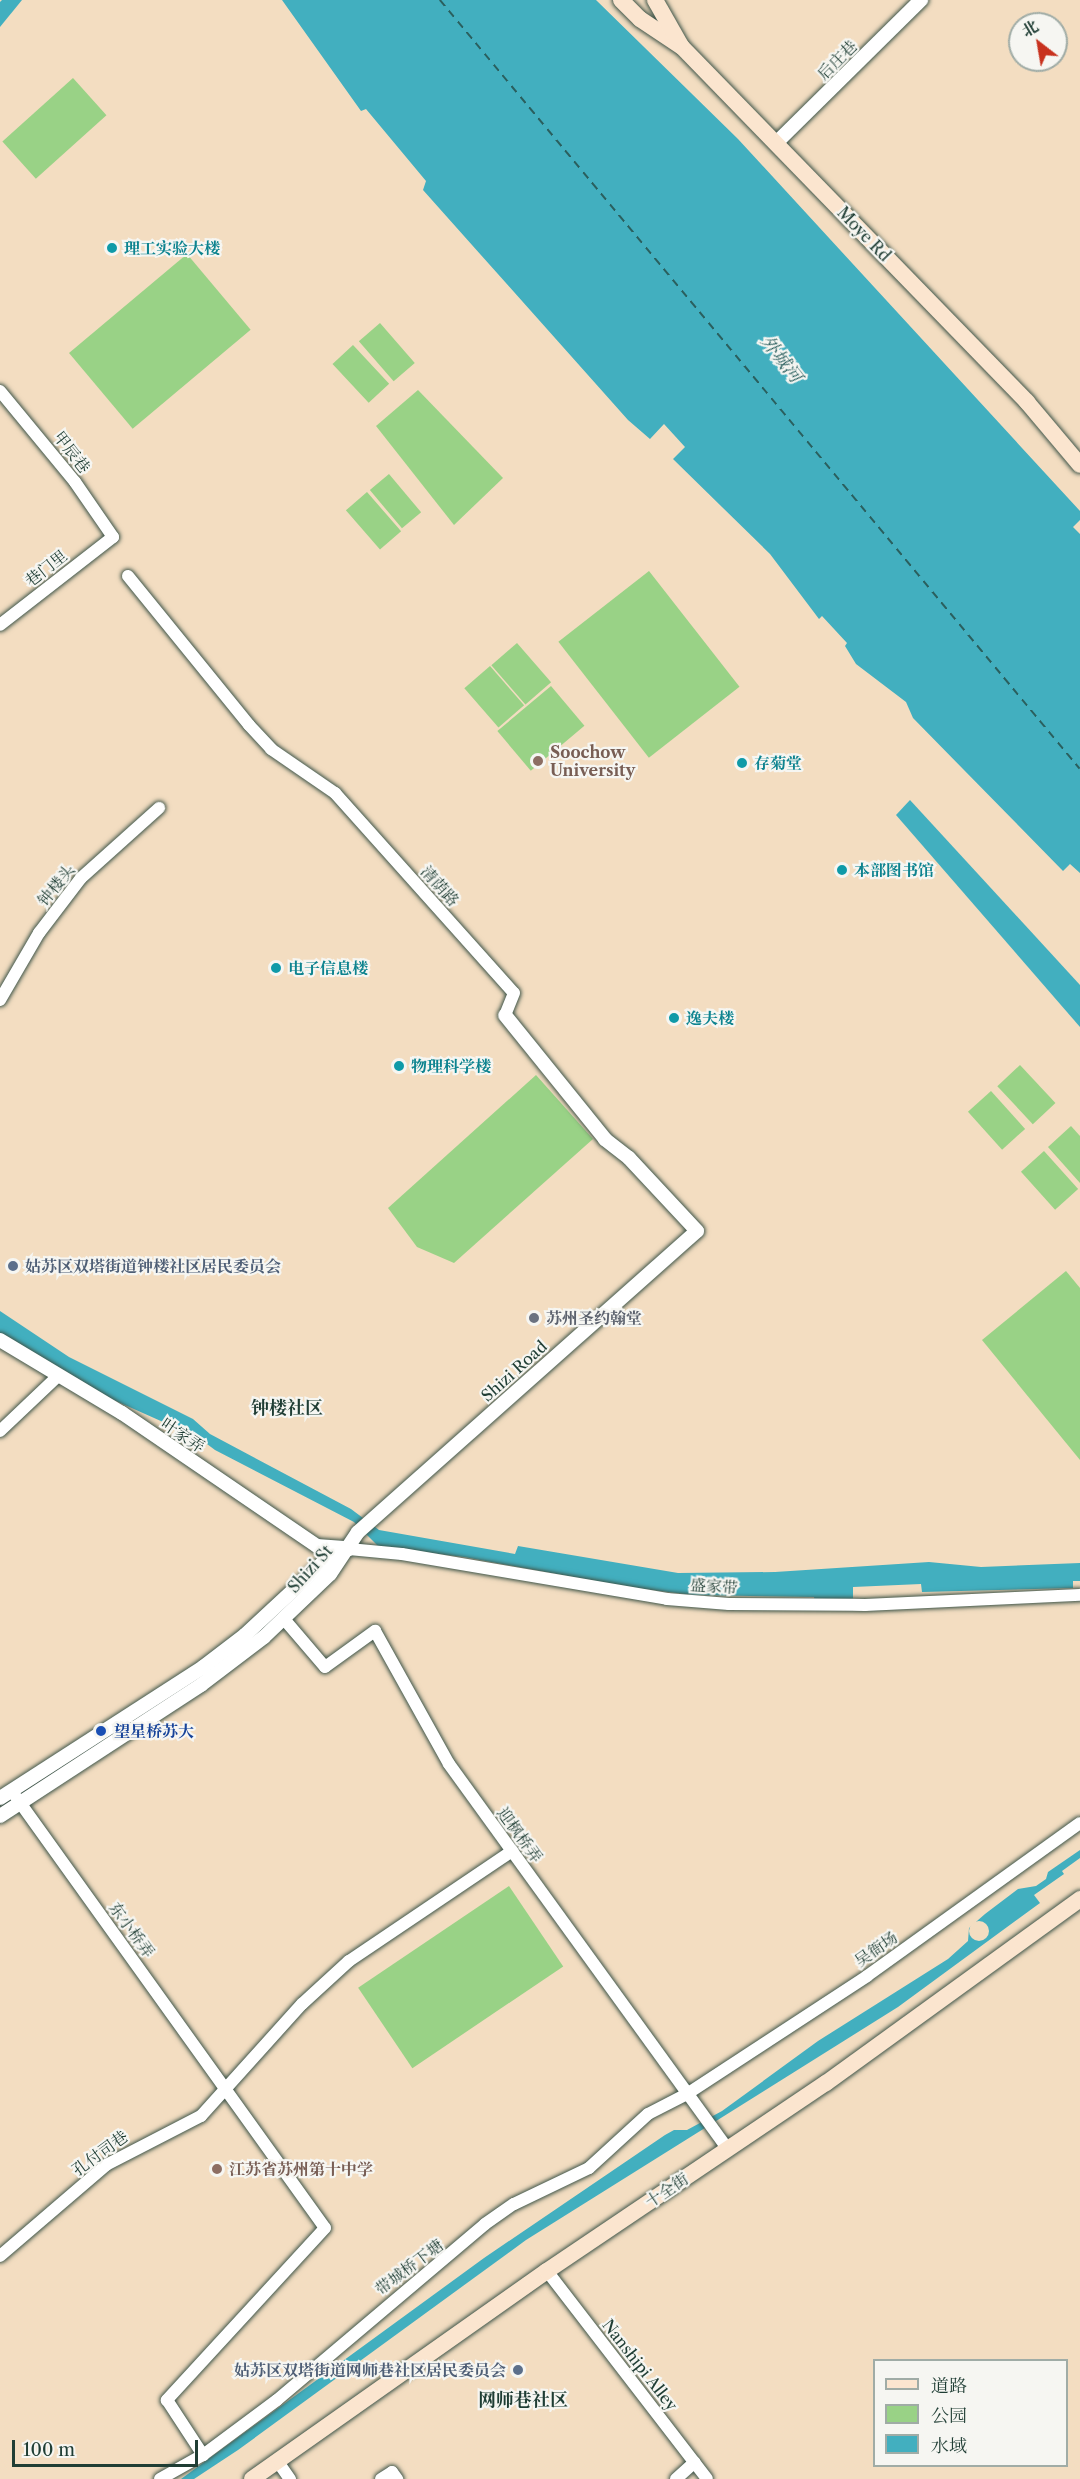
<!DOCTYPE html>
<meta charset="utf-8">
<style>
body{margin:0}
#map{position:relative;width:1080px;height:2479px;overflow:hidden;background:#f3ddc1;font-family:"Libre Caslon Text","Noto Serif SC",serif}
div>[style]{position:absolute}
.green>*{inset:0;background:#99d286;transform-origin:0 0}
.water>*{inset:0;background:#42afbf}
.pier>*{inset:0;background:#f3ddc1}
.round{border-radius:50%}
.ferry>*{height:1.5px;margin-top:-0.75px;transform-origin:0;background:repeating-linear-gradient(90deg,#2a5f5e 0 8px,transparent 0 14px)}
.roads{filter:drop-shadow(0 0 2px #3f5549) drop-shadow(0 0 2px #3f5549)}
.minor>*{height:12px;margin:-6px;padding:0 6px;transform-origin:6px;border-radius:6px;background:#fff}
.tertiary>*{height:14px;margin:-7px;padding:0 7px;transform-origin:7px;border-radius:7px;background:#fff}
.secondary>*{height:16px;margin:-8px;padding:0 8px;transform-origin:8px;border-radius:8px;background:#fbe5cf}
.dots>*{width:16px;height:16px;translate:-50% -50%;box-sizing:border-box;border:3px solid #f6f6f2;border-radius:50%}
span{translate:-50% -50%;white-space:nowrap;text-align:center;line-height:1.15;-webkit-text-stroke:4.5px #f6f6f2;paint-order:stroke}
.street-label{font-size:16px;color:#1f3d34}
.culture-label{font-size:16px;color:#0d838f;font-weight:700}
.left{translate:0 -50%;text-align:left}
.education-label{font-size:16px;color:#785e54;font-weight:700}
.service-label{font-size:16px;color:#4e5e75;font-weight:700}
.right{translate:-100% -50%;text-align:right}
.worship-label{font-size:16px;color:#5b616d;font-weight:700}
.transit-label{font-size:16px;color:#164399;font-weight:700}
.water-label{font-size:18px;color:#2a5f5e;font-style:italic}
.neighbourhood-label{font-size:18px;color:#1f3d34;font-weight:700}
.legend{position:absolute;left:873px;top:2359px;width:195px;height:108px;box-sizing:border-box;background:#f6f6f2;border:2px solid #a0aca6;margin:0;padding:8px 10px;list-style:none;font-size:18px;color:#1f3d34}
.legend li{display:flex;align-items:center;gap:12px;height:30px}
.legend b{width:30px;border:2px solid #a0aca6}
.north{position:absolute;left:1008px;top:12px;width:60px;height:60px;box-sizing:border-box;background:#f6f6f2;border:2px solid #a0aca6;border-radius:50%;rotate:329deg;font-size:16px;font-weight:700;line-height:24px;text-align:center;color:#1f3d34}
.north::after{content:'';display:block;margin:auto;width:21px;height:27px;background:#c8321e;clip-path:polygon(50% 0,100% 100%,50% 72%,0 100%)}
.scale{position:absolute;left:12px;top:2440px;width:186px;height:27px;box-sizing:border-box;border:3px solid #1f3d34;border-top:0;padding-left:8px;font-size:18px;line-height:21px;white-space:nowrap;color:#1f3d34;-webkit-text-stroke:4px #f6f6f2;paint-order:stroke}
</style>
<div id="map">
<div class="green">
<i style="left:73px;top:78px;width:50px;height:95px;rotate:48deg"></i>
<i style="left:187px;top:254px;width:99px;height:154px;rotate:50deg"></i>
<i style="left:380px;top:323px;width:53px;height:28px;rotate:49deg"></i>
<i style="left:353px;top:345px;width:53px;height:28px;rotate:47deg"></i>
<i style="clip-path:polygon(418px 390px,503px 478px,454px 525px,376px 426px)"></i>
<i style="left:389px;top:474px;width:50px;height:25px;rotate:50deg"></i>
<i style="left:367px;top:492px;width:52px;height:28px;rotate:49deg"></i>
<i style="left:649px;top:571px;width:147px;height:115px;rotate:52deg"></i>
<i style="left:517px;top:643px;width:52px;height:34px;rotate:49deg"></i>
<i style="left:490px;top:666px;width:52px;height:34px;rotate:49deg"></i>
<i style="left:551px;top:686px;width:52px;height:70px;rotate:50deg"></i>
<i style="left:1020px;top:1065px;width:52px;height:31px;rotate:47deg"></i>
<i style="clip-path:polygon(536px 1075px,593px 1139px,454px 1263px,417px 1247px,388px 1208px)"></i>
<i style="left:991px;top:1091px;width:51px;height:31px;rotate:48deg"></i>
<i style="clip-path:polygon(1071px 1126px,1080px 1136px,1080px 1183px,1048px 1147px)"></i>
<i style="left:1044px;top:1151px;width:51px;height:31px;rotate:48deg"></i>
<i style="clip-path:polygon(1066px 1271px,1080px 1288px,1080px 1460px,982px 1340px)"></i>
<i style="left:509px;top:1886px;width:97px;height:182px;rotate:56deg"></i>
</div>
<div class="water">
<i style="clip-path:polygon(2px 0,22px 0,0 27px,0 2px)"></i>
<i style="clip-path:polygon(282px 0,596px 0,738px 139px,1080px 511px,1080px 520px,1073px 527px,1080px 534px,1080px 873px,1070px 864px,1063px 871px,913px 718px,906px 702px,856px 664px,845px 646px,847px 643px,822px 616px,819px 619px,770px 554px,673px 459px,685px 447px,664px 424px,650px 439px,628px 420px,423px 190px,426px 181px,366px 109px,361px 111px)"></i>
<i style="clip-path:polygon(910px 800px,1080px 985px,1080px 1027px,896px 815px)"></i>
<i style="clip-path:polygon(0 1311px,69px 1357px,193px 1419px,210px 1434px,351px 1509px,379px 1530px,515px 1554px,518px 1546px,678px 1573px,775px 1572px,929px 1562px,981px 1567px,1080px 1563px,1080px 1581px,1073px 1581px,1073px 1588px,1035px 1589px,922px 1592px,921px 1584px,853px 1587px,853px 1602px,815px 1603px,814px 1597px,693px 1595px,627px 1587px,464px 1557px,379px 1547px,354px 1522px,215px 1450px,199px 1438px,71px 1381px,0 1334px)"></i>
<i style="clip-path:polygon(1080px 1850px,1080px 1858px,1062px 1871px,1064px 1874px,1034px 1895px,1040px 1903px,898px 2007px,526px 2240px,238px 2450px,194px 2479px,181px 2479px,484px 2258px,665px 2135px,674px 2130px,687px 2130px,722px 2111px,818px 2041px,948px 1959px,968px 1941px,969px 1928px,985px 1914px,1018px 1889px,1036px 1886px,1046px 1879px,1048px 1872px)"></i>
</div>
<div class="pier">
<i class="round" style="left:969px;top:1921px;width:20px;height:20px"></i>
</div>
<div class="ferry">
<i style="left:440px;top:0;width:1000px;rotate:50.23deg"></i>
</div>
<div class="roads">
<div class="minor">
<i style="left:0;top:391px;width:118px;rotate:50.5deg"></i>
<i style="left:75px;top:482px;width:67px;rotate:55.4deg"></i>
<i style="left:113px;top:537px;width:143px;rotate:142.1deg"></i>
<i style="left:128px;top:576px;width:192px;rotate:50.9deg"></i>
<i style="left:249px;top:725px;width:33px;rotate:47deg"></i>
<i style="left:271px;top:749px;width:78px;rotate:34.5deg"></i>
<i style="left:335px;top:793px;width:268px;rotate:48.2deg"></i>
<i style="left:514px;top:993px;width:24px;rotate:112deg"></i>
<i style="left:0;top:1000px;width:78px;rotate:-59.8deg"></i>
<i style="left:39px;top:933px;width:69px;rotate:-52.6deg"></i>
<i style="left:81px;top:878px;width:105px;rotate:-41.9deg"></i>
<i style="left:0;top:1431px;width:79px;rotate:-43.5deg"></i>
<i style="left:349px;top:1549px;width:53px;rotate:5.4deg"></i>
<i style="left:402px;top:1554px;width:269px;rotate:9.6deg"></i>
<i style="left:667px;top:1599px;width:62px;rotate:4.6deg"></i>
<i style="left:729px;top:1604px;width:136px;rotate:0.4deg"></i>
<i style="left:865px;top:1605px;width:215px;rotate:-2.7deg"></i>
<i style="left:284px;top:1619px;width:63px;rotate:49.5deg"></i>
<i style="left:325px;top:1667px;width:62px;rotate:-35.8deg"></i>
<i style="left:375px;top:1631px;width:152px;rotate:60.9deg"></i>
<i style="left:449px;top:1764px;width:475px;rotate:54.1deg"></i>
<i style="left:16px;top:1797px;width:530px;rotate:54.36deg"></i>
<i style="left:325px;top:2228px;width:234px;rotate:132.6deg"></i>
<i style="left:167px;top:2400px;width:66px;rotate:56.8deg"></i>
<i style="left:0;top:2256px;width:140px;rotate:-40.6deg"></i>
<i style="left:106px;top:2165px;width:107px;rotate:-27.3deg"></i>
<i style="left:201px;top:2116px;width:151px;rotate:-48deg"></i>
<i style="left:302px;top:2004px;width:64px;rotate:-42.5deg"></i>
<i style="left:349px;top:1961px;width:197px;rotate:-34deg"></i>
<i style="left:547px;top:2271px;width:262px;rotate:52.4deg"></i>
<i style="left:278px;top:2462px;width:21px;rotate:55deg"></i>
<i style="left:160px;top:2479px;width:49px;rotate:-29.2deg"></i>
<i style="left:203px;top:2455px;width:92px;rotate:-36.6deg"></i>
<i style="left:277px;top:2400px;width:272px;rotate:-40.2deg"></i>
<i style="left:485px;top:2224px;width:35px;rotate:-35deg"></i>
<i style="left:514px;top:2204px;width:83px;rotate:-25.6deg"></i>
<i style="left:589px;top:2168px;width:80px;rotate:-42.5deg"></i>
<i style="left:648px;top:2114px;width:44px;rotate:-27.1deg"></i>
<i style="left:687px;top:2094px;width:215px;rotate:-33.2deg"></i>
<i style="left:867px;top:1976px;width:262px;rotate:-35.7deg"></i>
<i style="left:381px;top:2479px;width:13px;rotate:-32deg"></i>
<i style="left:392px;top:2472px;width:9px;rotate:54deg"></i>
<i style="left:676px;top:2479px;width:25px;rotate:-42deg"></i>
</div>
<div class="tertiary">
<i style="left:776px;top:143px;width:204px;rotate:-44.6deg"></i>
<i style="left:0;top:1340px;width:142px;rotate:30.9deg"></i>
<i style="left:122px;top:1413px;width:236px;rotate:34.3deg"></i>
<i style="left:317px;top:1546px;width:27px;rotate:4deg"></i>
<i style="left:0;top:1798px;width:242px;rotate:-32.8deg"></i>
<i style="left:203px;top:1667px;width:53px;rotate:-37.3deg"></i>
<i style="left:245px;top:1635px;width:117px;rotate:-42.9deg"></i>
<i style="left:331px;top:1555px;width:19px;rotate:-18deg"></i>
<i style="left:0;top:1816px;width:240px;rotate:-33.1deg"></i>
<i style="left:201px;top:1685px;width:79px;rotate:-37.3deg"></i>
<i style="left:264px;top:1637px;width:91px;rotate:-43.7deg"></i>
<i style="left:330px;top:1574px;width:50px;rotate:-56.3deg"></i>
<i style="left:358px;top:1532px;width:453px;rotate:-41.6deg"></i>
<i style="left:697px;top:1231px;width:100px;rotate:-133deg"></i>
<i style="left:629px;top:1158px;width:31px;rotate:-142deg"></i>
<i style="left:605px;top:1139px;width:159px;rotate:-128.9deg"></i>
</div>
<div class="secondary">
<i style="left:621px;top:0;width:27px;rotate:45deg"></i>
<i style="left:640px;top:19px;width:50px;rotate:33.7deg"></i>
<i style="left:682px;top:47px;width:495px;rotate:45.8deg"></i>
<i style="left:1027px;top:402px;width:82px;rotate:49.9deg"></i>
<i style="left:655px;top:0;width:51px;rotate:60.4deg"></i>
<i style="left:252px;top:2479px;width:361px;rotate:-35.2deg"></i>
<i style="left:547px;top:2271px;width:336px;rotate:-34deg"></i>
<i style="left:826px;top:2083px;width:314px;rotate:-35.9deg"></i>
</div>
</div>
<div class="dots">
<i style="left:112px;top:248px;background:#0f9aa8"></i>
<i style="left:538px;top:761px;background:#8d6e63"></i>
<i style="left:742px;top:763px;background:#0f9aa8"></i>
<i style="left:842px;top:870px;background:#0f9aa8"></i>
<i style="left:276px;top:968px;background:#0f9aa8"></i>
<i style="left:674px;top:1018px;background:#0f9aa8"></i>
<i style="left:399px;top:1066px;background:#0f9aa8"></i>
<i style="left:13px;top:1266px;background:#5c6f8a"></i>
<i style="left:534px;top:1318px;background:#6b7280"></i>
<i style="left:101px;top:1731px;background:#1a4fb4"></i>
<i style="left:217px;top:2169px;background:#8d6e63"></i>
<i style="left:518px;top:2370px;background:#5c6f8a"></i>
</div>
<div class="street-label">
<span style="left:837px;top:60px;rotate:-45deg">后庄巷</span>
<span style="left:864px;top:234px;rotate:46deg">Moye Rd</span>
<span style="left:72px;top:452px;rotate:52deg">甲辰巷</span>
<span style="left:46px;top:568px;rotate:-38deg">巷门里</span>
<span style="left:56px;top:885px;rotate:-51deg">钟楼头</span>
<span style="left:440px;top:886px;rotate:48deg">清荫路</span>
<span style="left:514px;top:1371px;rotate:-42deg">Shizi Road</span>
<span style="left:183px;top:1435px;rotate:34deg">叶家弄</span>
<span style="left:310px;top:1569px;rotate:-48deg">Shizi St</span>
<span style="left:714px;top:1586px;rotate:4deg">盛家带</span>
<span style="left:520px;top:1835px;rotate:54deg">迎枫桥弄</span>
<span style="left:132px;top:1930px;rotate:54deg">东小桥弄</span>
<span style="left:876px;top:1949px;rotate:-35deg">吴衙场</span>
<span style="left:100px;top:2153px;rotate:-36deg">孔付司巷</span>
<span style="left:667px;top:2190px;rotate:-34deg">十全街</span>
<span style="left:409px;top:2267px;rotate:-37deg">带城桥下塘</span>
<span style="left:640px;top:2365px;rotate:52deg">Nanshipi Alley</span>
</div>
<div class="culture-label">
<span class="left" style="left:124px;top:248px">理工实验大楼</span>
<span class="left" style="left:754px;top:763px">存菊堂</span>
<span class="left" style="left:854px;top:870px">本部图书馆</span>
<span class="left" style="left:288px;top:968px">电子信息楼</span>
<span class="left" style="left:686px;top:1018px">逸夫楼</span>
<span class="left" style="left:411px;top:1066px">物理科学楼</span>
</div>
<div class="education-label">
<span class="left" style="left:550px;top:761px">Soochow<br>University</span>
<span class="left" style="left:229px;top:2169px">江苏省苏州第十中学</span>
</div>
<div class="service-label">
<span class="left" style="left:25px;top:1266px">姑苏区双塔街道钟楼社区居民委员会</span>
<span class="right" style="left:506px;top:2370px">姑苏区双塔街道网师巷社区居民委员会</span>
</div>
<div class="worship-label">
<span class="left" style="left:546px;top:1318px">苏州圣约翰堂</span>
</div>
<div class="transit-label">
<span class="left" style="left:114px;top:1731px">望星桥苏大</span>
</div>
<div class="water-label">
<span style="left:781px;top:359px;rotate:52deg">外城河</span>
</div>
<div class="neighbourhood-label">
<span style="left:287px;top:1408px">钟楼社区</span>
<span style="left:523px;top:2400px">网师巷社区</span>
</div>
<ul class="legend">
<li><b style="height:8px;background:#fbe5cf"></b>道路</li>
<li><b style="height:16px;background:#99d286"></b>公园</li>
<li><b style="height:16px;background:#42afbf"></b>水域</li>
</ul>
<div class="north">北</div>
<div class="scale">100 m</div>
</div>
